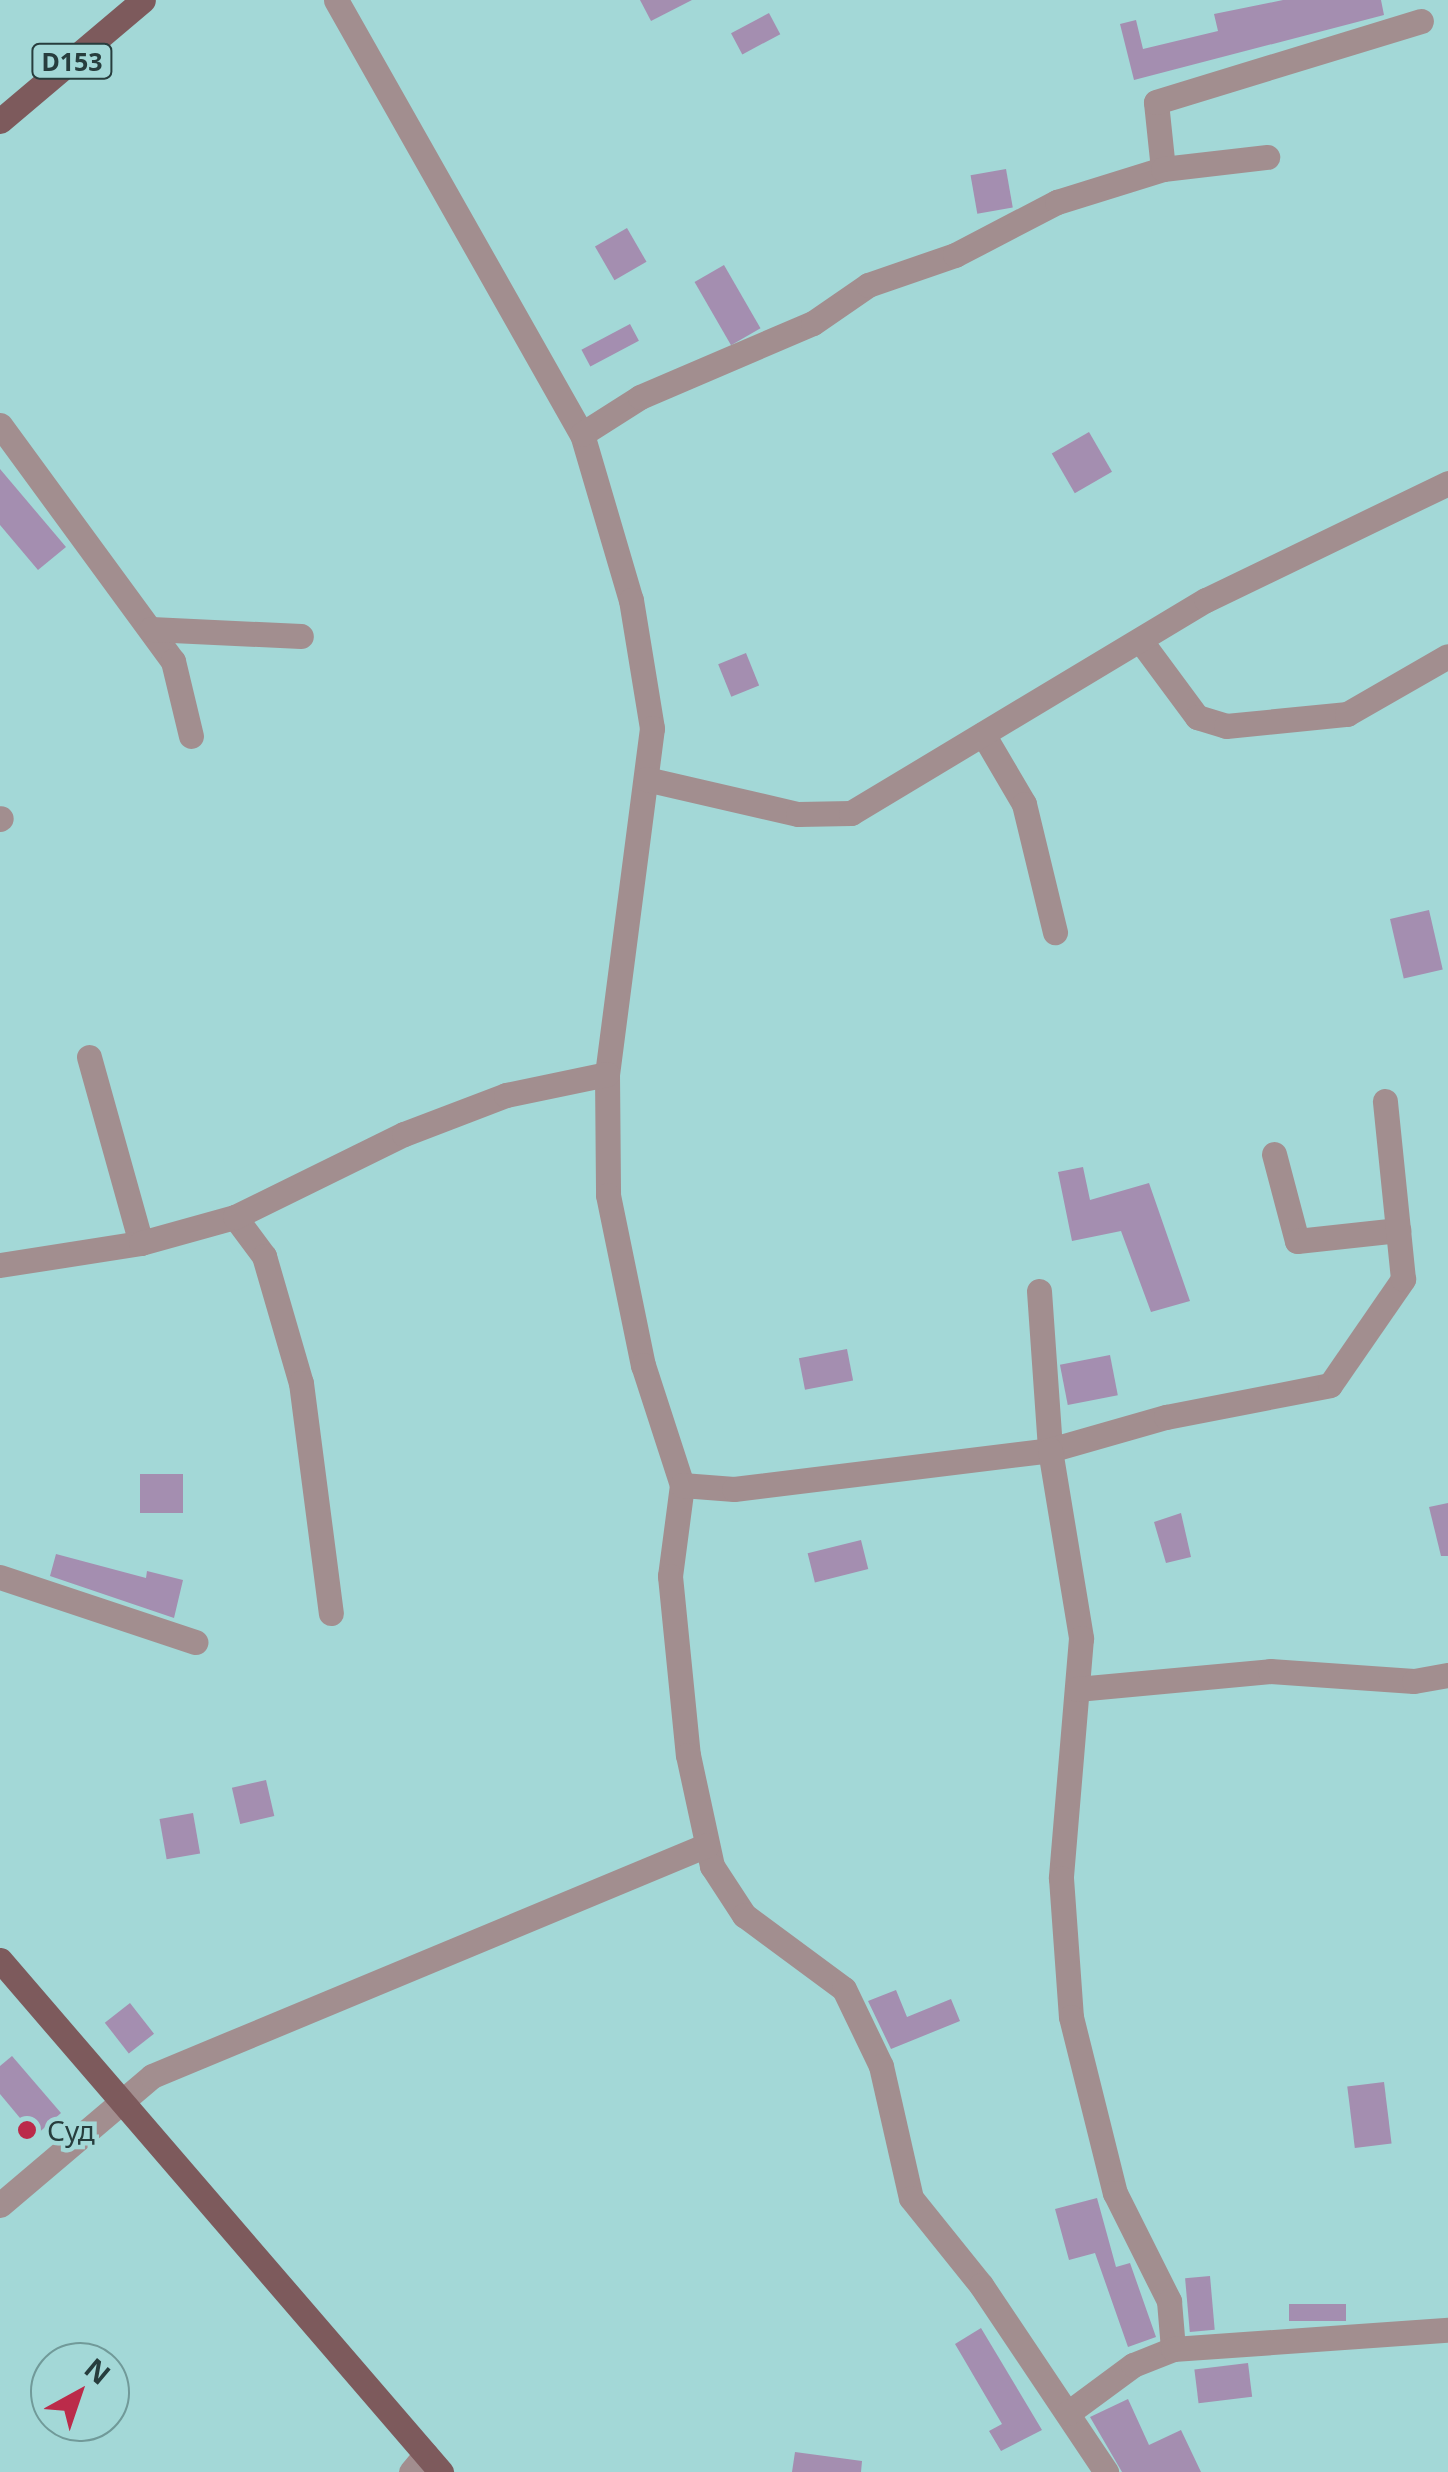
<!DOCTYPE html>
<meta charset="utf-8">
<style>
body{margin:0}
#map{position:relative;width:1448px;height:2472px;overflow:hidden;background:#a3d8d7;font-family:"Noto Sans",sans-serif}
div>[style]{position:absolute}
.building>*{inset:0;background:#a48eb0;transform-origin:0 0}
.minor>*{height:25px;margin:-12.5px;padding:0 12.5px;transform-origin:12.5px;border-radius:12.5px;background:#a28e8f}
.major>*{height:25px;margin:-12.5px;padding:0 12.5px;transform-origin:12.5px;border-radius:12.5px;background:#7d5a5c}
.dots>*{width:28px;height:28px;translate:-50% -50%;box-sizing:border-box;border:5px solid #a3d8d7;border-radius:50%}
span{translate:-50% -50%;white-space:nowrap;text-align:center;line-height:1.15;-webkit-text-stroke:9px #a3d8d7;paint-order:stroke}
.shield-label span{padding:2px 8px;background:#a3d8d7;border:2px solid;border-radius:8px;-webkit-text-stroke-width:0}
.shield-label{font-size:25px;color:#273d3d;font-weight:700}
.poi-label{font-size:28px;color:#273d3d}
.left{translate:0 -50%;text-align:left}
.north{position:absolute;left:30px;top:2342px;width:100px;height:100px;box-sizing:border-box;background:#a3d8d7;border:2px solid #719a99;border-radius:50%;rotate:40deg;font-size:28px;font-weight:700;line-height:40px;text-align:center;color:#273d3d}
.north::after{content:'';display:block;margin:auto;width:35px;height:45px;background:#bb2b4a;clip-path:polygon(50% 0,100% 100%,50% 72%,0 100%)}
</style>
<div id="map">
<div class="building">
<i style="clip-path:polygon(640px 0,692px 0,651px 21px)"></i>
<i style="clip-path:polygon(1283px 0,1381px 0,1384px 15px,1134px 80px,1120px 24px,1136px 20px,1143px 49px,1218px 31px,1214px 14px)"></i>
<i style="left:769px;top:13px;width:24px;height:43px;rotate:62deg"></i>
<i style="left:1006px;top:169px;width:39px;height:36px;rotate:80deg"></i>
<i style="left:627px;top:228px;width:39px;height:37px;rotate:60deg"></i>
<i style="left:724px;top:265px;width:73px;height:34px;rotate:60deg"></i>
<i style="left:630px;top:324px;width:19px;height:55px;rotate:62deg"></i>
<i style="left:1089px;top:432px;width:46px;height:43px;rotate:60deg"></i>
<i style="clip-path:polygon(0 469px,66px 547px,38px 570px,0 525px)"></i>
<i style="left:746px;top:653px;width:35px;height:30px;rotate:68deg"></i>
<i style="left:1429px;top:910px;width:61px;height:40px;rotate:77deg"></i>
<i style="clip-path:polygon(1083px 1167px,1090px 1200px,1149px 1183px,1190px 1301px,1151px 1312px,1121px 1231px,1072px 1241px,1058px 1172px)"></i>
<i style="left:847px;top:1349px;width:32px;height:49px;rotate:79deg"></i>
<i style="left:1110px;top:1355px;width:41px;height:51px;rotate:79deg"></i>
<i style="left:140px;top:1474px;width:43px;height:39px"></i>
<i style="clip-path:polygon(1448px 1503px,1448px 1556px,1441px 1556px,1429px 1507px)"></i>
<i style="clip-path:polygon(1181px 1513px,1191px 1557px,1166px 1563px,1154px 1522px)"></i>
<i style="left:861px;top:1540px;width:30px;height:55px;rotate:76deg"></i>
<i style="clip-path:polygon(56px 1554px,146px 1578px,147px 1571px,183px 1580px,174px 1618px,50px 1576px)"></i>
<i style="left:266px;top:1780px;width:37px;height:35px;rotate:77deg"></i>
<i style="left:193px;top:1813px;width:41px;height:34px;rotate:80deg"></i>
<i style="clip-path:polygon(896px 1990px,907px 2017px,951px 1999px,960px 2021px,891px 2049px,868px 2001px)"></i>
<i style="left:130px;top:2003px;width:39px;height:32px;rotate:52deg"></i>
<i style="clip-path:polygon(12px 2056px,61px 2113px,35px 2136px,0 2094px,0 2066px)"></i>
<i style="left:1384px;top:2082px;width:62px;height:37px;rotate:83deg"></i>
<i style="clip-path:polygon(1097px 2198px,1116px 2267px,1130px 2263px,1156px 2337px,1128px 2347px,1095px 2253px,1069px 2260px,1055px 2209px)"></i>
<i style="left:1210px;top:2276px;width:54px;height:25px;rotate:85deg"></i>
<i style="left:1346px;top:2304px;width:17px;height:57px;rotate:90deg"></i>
<i style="clip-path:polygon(981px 2328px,1042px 2430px,1001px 2451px,989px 2431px,1002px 2424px,955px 2344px)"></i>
<i style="left:1248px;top:2363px;width:34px;height:54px;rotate:83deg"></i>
<i style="clip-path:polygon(1128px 2399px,1149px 2445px,1181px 2430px,1201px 2472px,1122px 2472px,1090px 2417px)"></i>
<i style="clip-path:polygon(795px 2452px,862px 2461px,861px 2472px,792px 2472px)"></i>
</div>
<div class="minor">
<i style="left:336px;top:0;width:499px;rotate:60.5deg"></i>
<i style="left:582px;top:434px;width:173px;rotate:73.6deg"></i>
<i style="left:631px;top:600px;width:130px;rotate:80.7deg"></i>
<i style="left:652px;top:728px;width:349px;rotate:97.4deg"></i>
<i style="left:607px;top:1074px;width:121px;rotate:89.5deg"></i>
<i style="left:608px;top:1195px;width:174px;rotate:78.4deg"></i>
<i style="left:643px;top:1365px;width:126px;rotate:72deg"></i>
<i style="left:682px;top:1485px;width:92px;rotate:97.5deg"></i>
<i style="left:670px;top:1576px;width:180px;rotate:84.3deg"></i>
<i style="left:688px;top:1755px;width:114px;rotate:77.8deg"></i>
<i style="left:712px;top:1866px;width:59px;rotate:56.9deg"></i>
<i style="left:744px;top:1915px;width:124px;rotate:36.5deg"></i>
<i style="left:844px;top:1989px;width:85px;rotate:64.3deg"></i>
<i style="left:881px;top:2066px;width:135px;rotate:77.2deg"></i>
<i style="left:911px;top:2198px;width:112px;rotate:51.2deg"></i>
<i style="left:981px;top:2285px;width:225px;rotate:56.2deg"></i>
<i style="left:1163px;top:169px;width:67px;rotate:-96deg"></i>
<i style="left:1156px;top:102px;width:277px;rotate:-17deg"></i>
<i style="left:0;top:425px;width:293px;rotate:53.8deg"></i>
<i style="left:173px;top:661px;width:77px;rotate:76.5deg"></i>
<i style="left:582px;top:434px;width:69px;rotate:-32.5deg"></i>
<i style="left:640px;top:397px;width:188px;rotate:-23.2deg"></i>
<i style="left:813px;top:323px;width:67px;rotate:-34.6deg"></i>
<i style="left:868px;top:285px;width:92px;rotate:-19deg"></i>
<i style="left:955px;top:255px;width:115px;rotate:-27.5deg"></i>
<i style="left:1057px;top:202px;width:111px;rotate:-17.3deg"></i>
<i style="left:1163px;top:169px;width:105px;rotate:-6.6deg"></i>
<i style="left:151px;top:629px;width:150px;rotate:2.7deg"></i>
<i style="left:1140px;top:640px;width:96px;rotate:53.5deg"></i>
<i style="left:1197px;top:717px;width:30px;rotate:17deg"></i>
<i style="left:1226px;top:726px;width:122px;rotate:-5.7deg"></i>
<i style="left:1347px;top:714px;width:116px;rotate:-29.9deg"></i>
<i style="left:983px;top:734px;width:81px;rotate:59.6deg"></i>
<i style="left:1024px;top:804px;width:132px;rotate:76.4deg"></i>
<i style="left:646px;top:779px;width:156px;rotate:13deg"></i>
<i style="left:798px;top:814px;width:53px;rotate:-1.1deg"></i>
<i style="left:851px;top:813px;width:414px;rotate:-31deg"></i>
<i style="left:1206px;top:600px;width:269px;rotate:-25.8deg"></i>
<i style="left:0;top:819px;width:1px;rotate:-45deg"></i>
<i style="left:89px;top:1057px;width:193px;rotate:74.4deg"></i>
<i style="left:1274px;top:1154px;width:90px;rotate:75.2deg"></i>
<i style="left:1297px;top:1241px;width:102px;rotate:-6.2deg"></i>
<i style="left:235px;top:1217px;width:49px;rotate:53.4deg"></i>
<i style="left:264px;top:1256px;width:132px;rotate:73.8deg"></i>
<i style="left:301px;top:1383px;width:232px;rotate:82.6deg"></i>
<i style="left:0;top:1265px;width:143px;rotate:-8.9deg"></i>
<i style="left:141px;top:1243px;width:98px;rotate:-15.5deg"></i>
<i style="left:235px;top:1217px;width:188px;rotate:-26.2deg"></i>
<i style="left:404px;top:1134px;width:109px;rotate:-20.9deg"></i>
<i style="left:506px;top:1095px;width:103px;rotate:-11.7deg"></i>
<i style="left:1039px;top:1291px;width:159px;rotate:86deg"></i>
<i style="left:1050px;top:1450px;width:121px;rotate:-15.9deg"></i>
<i style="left:1166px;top:1417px;width:167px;rotate:-11deg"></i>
<i style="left:1330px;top:1385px;width:129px;rotate:-55.4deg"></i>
<i style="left:1403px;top:1279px;width:179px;rotate:-95.8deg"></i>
<i style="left:682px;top:1485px;width:52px;rotate:4.4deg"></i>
<i style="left:734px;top:1489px;width:318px;rotate:-7deg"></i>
<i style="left:1050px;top:1450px;width:191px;rotate:80.6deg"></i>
<i style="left:1081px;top:1638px;width:241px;rotate:94.8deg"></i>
<i style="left:1061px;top:1878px;width:139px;rotate:85.9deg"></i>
<i style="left:1071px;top:2017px;width:181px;rotate:76deg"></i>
<i style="left:1115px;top:2193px;width:121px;rotate:63.4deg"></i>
<i style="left:1169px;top:2301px;width:48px;rotate:85.2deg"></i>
<i style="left:0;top:1577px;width:206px;rotate:18.4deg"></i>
<i style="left:1077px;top:1689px;width:194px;rotate:-5.3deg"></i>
<i style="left:1270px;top:1671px;width:144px;rotate:4deg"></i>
<i style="left:1414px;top:1681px;width:35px;rotate:-10deg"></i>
<i style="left:0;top:2205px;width:199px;rotate:-40.3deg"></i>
<i style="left:152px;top:2076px;width:601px;rotate:-22.6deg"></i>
<i style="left:1068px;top:2413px;width:81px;rotate:-36.4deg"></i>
<i style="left:1133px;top:2365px;width:43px;rotate:-21.8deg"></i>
<i style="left:1173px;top:2349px;width:276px;rotate:-4deg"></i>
<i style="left:411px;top:2472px;width:23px;rotate:-50deg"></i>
</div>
<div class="major">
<i style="left:0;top:121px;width:187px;rotate:-40.2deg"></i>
<i style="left:0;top:1960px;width:676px;rotate:49.26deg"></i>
</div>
<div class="dots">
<i style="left:27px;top:2130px;background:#bb2b4a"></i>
</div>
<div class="shield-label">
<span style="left:72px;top:61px">D153</span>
</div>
<div class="poi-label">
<span class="left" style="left:47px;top:2130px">Суд</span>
</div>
<div class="north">N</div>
</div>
